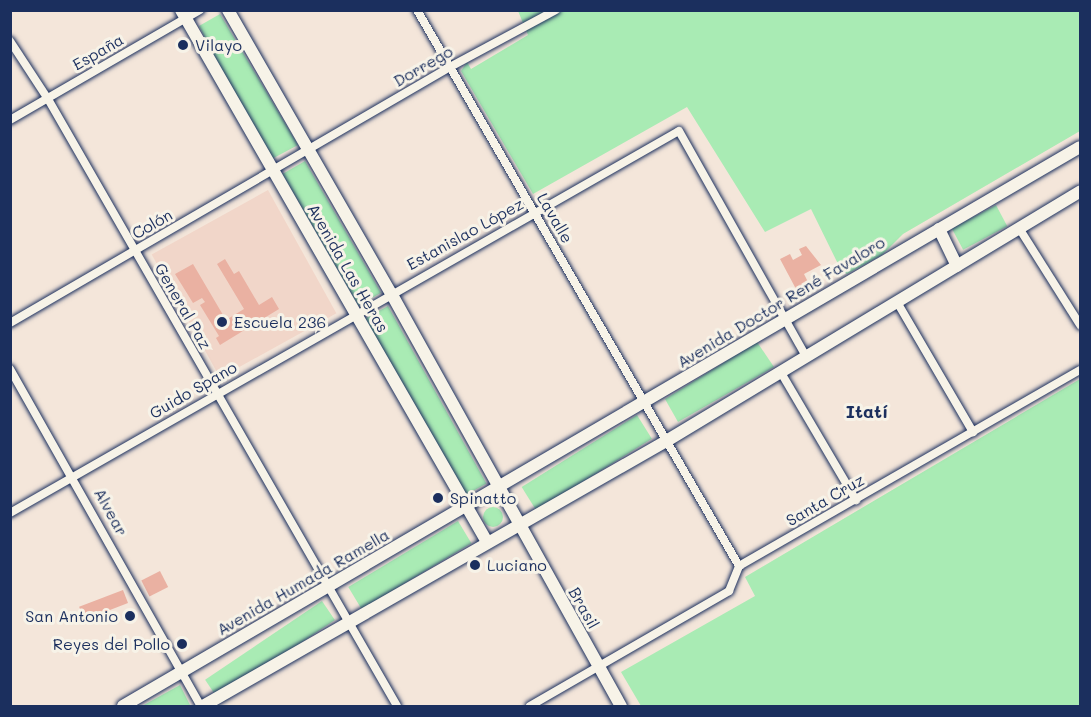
<!DOCTYPE html>
<meta charset="utf-8">
<style>
body{margin:0}
#map{position:relative;width:1091px;height:717px;overflow:hidden;background:#f4e6da;font-family:Mali,sans-serif}
div>[style]{position:absolute}
.built>*{inset:0;background:#f1d6c9;transform-origin:0 0}
.green>*{inset:0;background:#a9ebb4;transform-origin:0 0}
.round{border-radius:50%}
.building>*{inset:0;background:#eab1a2;transform-origin:0 0}
.roads{filter:drop-shadow(0 0 2px #1b2f5e) drop-shadow(0 0 2px #1b2f5e)}
.street>*{height:8px;margin:-4px;padding:0 4px;transform-origin:4px;border-radius:4px;background:#f7f3e8}
.secondary>*{height:12px;margin:-6px;padding:0 6px;transform-origin:6px;border-radius:6px;background:#f7f3e8}
.dots>*{width:16px;height:16px;translate:-50% -50%;box-sizing:border-box;border:3px solid #f7f3e8;border-radius:50%}
span{translate:-50% -50%;white-space:nowrap;text-align:center;line-height:1.15;-webkit-text-stroke:6px #f7f3e8;paint-order:stroke}
.poi-label{font-size:16px;color:#1b2f5e}
.left{translate:0 -50%;text-align:left}
.right{translate:-100% -50%;text-align:right}
.street-label{font-size:16px;color:#1b2f5e}
.neighbourhood-label{font-size:18px;color:#1b2f5e;font-weight:700}
.frame{position:absolute;inset:0;border:12px solid #1b2f5e;pointer-events:none}
</style>
<div id="map">
<div class="built">
<i style="left:268px;top:190px;width:141px;height:133px;rotate:61deg"></i>
</div>
<div class="green">
<i style="clip-path:polygon(518px 11px,1080px 11px,1080px 131px,903px 234px,882px 255px,847px 274px,841px 270px,811px 209px,765px 232px,687px 107px,533px 194px,461px 71px,467px 62px,471px 69px,528px 35px)"></i>
<i style="clip-path:polygon(220px 14px,298px 145px,268px 161px,199px 26px)"></i>
<i style="left:305px;top:161px;width:152px;height:26px;rotate:60deg"></i>
<i style="left:996px;top:205px;width:24px;height:50px;rotate:62deg"></i>
<i style="left:388px;top:306px;width:203px;height:26px;rotate:61deg"></i>
<i style="clip-path:polygon(757px 342px,774px 367px,678px 422px,665px 399px)"></i>
<i style="clip-path:polygon(1080px 379px,1080px 706px,641px 706px,621px 672px,755px 596px,745px 577px)"></i>
<i style="left:637px;top:415px;width:28px;height:136px;rotate:58deg"></i>
<i class="round" style="left:483px;top:507px;width:20px;height:20px"></i>
<i style="left:458px;top:521px;width:26px;height:128px;rotate:59deg"></i>
<i style="left:322px;top:601px;width:23px;height:141px;rotate:56deg"></i>
<i style="clip-path:polygon(180px 685px,190px 705px,142px 706px)"></i>
</div>
<div class="building">
<i style="clip-path:polygon(806px 246px,821px 265px,804px 274px,808px 282px,796px 289px,780px 259px,790px 254px,793px 260px,802px 255px,799px 249px)"></i>
<i style="clip-path:polygon(225px 259px,234px 274px,239px 271px,259px 305px,272px 297px,279px 309px,220px 345px,216px 338px,219px 336px,200px 305px,205px 302px,202px 298px,193px 303px,175px 274px,193px 264px,226px 320px,244px 309px,217px 264px)"></i>
<i style="left:160px;top:571px;width:18px;height:21px;rotate:63deg"></i>
<i style="left:123px;top:590px;width:14px;height:47px;rotate:69deg"></i>
</div>
<div class="roads">
<div class="street">
<i style="left:417px;top:10px;width:643px;rotate:59.92deg"></i>
<i style="left:10px;top:41px;width:69px;rotate:56.8deg"></i>
<i style="left:48px;top:99px;width:700px;rotate:60.1deg"></i>
<i style="left:10px;top:120px;width:220px;rotate:-30.1deg"></i>
<i style="left:1019px;top:228px;width:115px;rotate:57.8deg"></i>
<i style="left:897px;top:302px;width:151px;rotate:59.7deg"></i>
<i style="left:10px;top:323px;width:509px;rotate:-30.19deg"></i>
<i style="left:450px;top:67px;width:120px;rotate:-28.3deg"></i>
<i style="left:10px;top:369px;width:387px;rotate:60.5deg"></i>
<i style="left:780px;top:371px;width:150px;rotate:59.5deg"></i>
<i style="left:10px;top:513px;width:770px;rotate:-29.73deg"></i>
<i style="left:679px;top:131px;width:257px;rotate:60.6deg"></i>
<i style="left:530px;top:706px;width:230px;rotate:-30deg"></i>
<i style="left:729px;top:591px;width:27px;rotate:-68deg"></i>
<i style="left:739px;top:566px;width:393px;rotate:-29.9deg"></i>
</div>
<div class="secondary">
<i style="left:181px;top:10px;width:614px;rotate:60.09deg"></i>
<i style="left:228px;top:10px;width:327px;rotate:60.1deg"></i>
<i style="left:391px;top:293px;width:473px;rotate:60.9deg"></i>
<i style="left:939px;top:229px;width:41px;rotate:64.1deg"></i>
<i style="left:123px;top:706px;width:1108px;rotate:-30.29deg"></i>
<i style="left:203px;top:706px;width:536px;rotate:-29.77deg"></i>
<i style="left:668px;top:440px;width:481px;rotate:-31.1deg"></i>
</div>
</div>
<div class="dots">
<i style="left:183px;top:45px;background:#1b2f5e"></i>
<i style="left:222px;top:322px;background:#1b2f5e"></i>
<i style="left:438px;top:498px;background:#1b2f5e"></i>
<i style="left:475px;top:565px;background:#1b2f5e"></i>
<i style="left:130px;top:616px;background:#1b2f5e"></i>
<i style="left:182px;top:644px;background:#1b2f5e"></i>
</div>
<div class="poi-label">
<span class="left" style="left:195px;top:45px">Vilayo</span>
<span class="left" style="left:234px;top:322px">Escuela 236</span>
<span class="left" style="left:450px;top:498px">Spinatto</span>
<span class="left" style="left:487px;top:565px">Luciano</span>
<span class="right" style="left:118px;top:616px">San Antonio</span>
<span class="right" style="left:170px;top:644px">Reyes del Pollo</span>
</div>
<div class="street-label">
<span style="left:98px;top:52px;rotate:-30deg">España</span>
<span style="left:423px;top:66px;rotate:-30deg">Dorrego</span>
<span style="left:555px;top:218px;rotate:60deg">Lavalle</span>
<span style="left:152px;top:224px;rotate:-30deg">Colón</span>
<span style="left:465px;top:234px;rotate:-29deg">Estanislao López</span>
<span style="left:348px;top:268px;rotate:60deg">Avenida Las Heras</span>
<span style="left:781px;top:302px;rotate:-31deg">Avenida Doctor René Favaloro</span>
<span style="left:183px;top:306px;rotate:60deg">General Paz</span>
<span style="left:193px;top:390px;rotate:-30deg">Guido Spano</span>
<span style="left:825px;top:500px;rotate:-30deg">Santa Cruz</span>
<span style="left:111px;top:512px;rotate:61deg">Alvear</span>
<span style="left:303px;top:582px;rotate:-30deg">Avenida Humada Ramella</span>
<span style="left:584px;top:608px;rotate:61deg">Brasil</span>
</div>
<div class="neighbourhood-label">
<span style="left:867px;top:411px">Itatí</span>
</div>
<div class="frame"></div>
</div>
